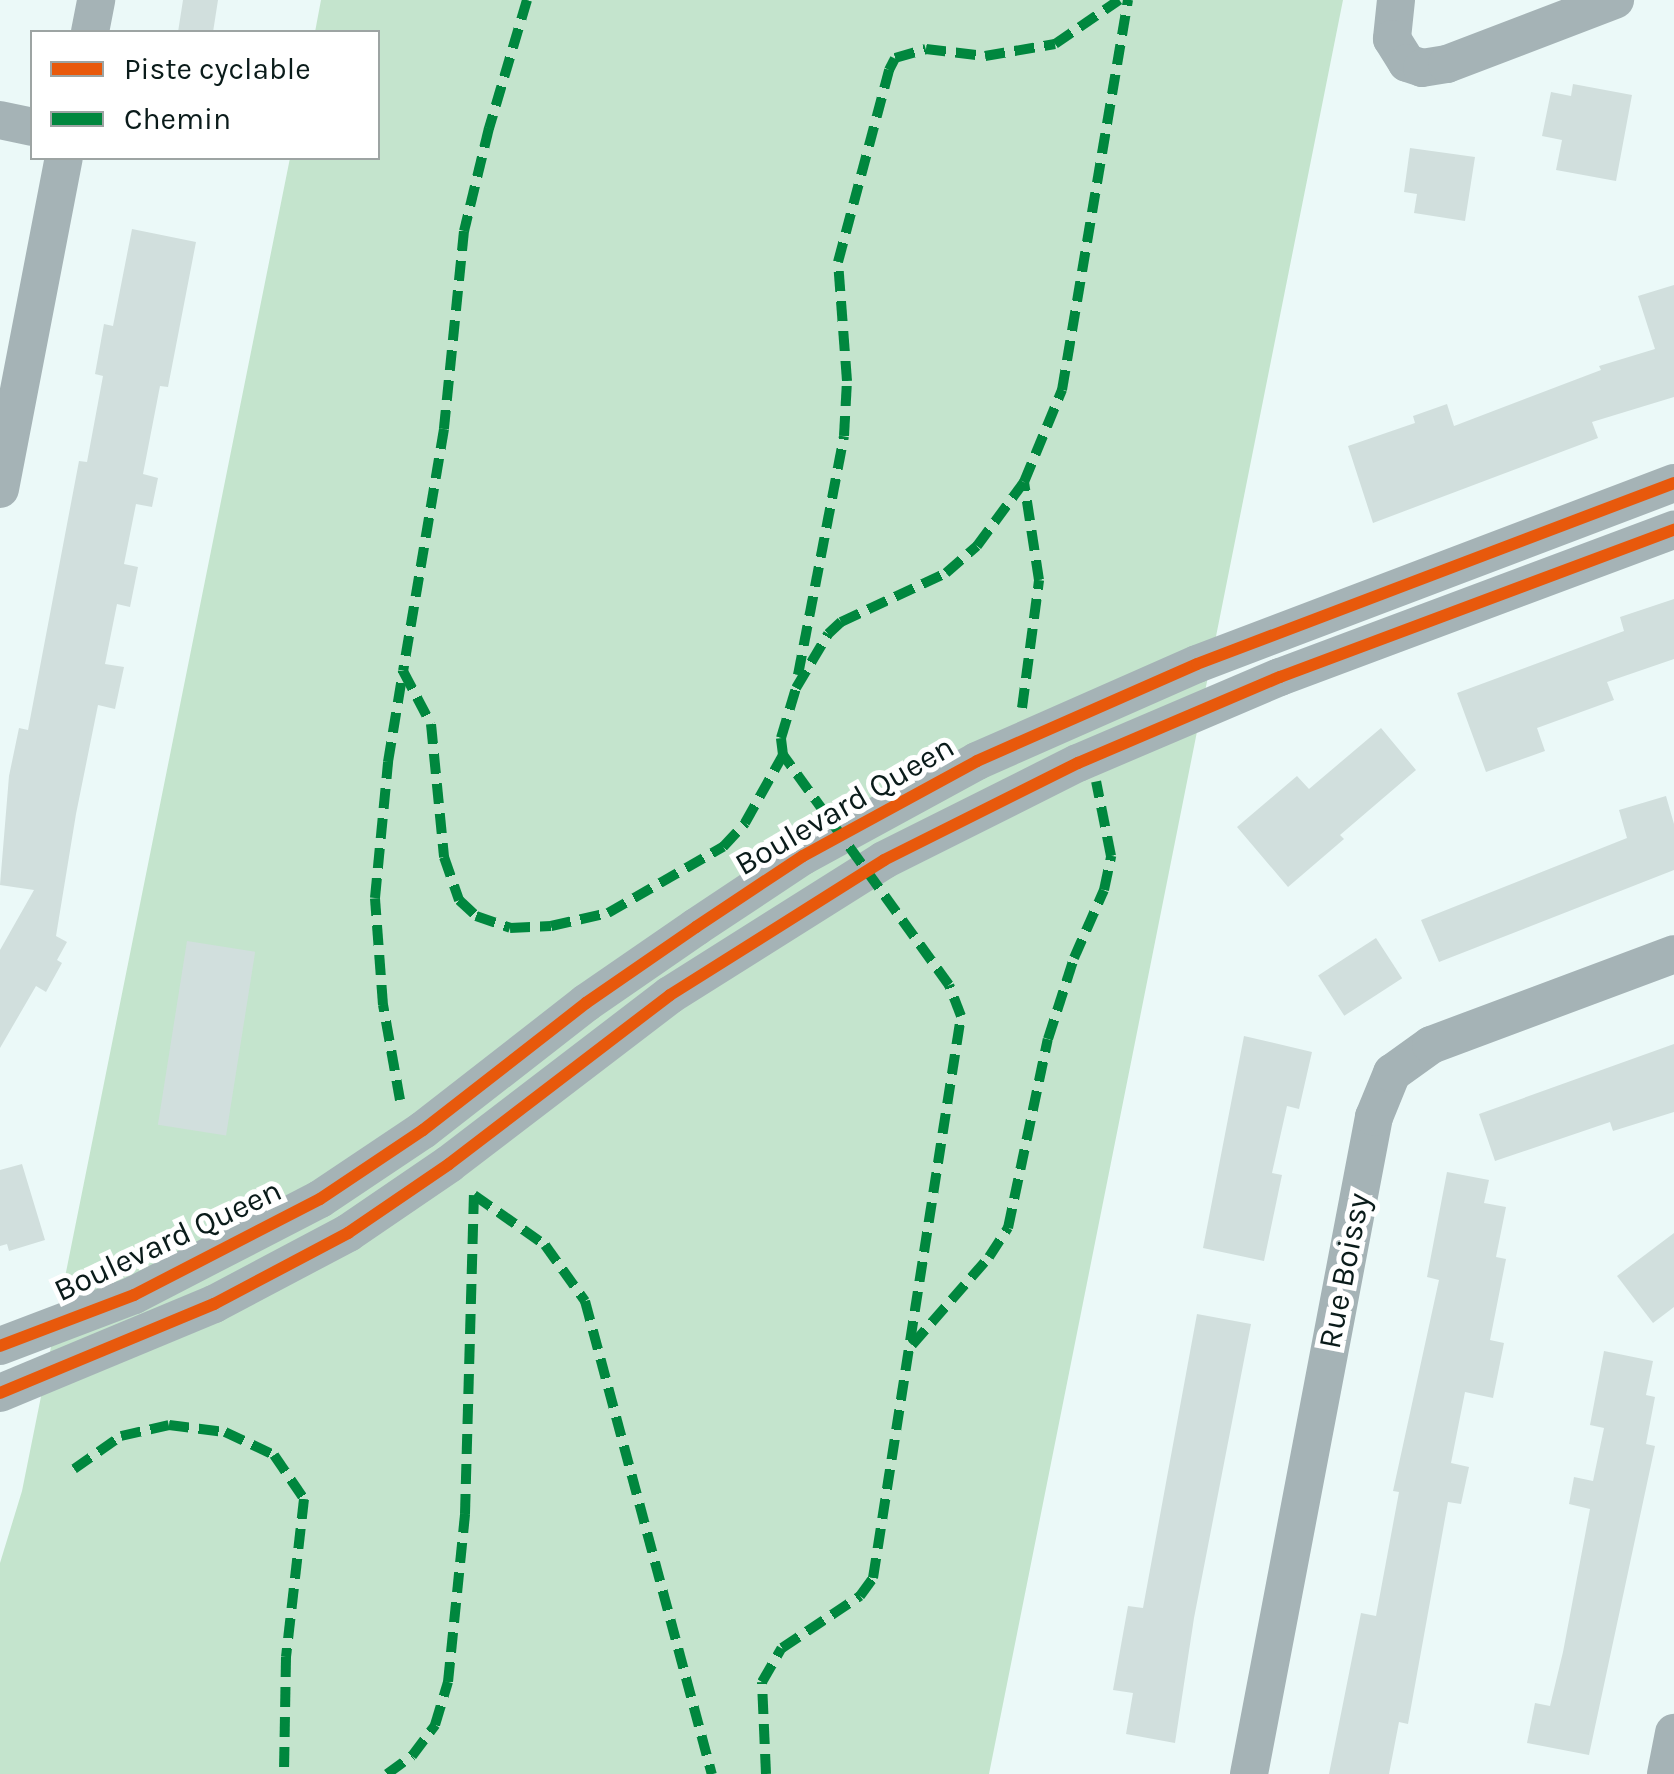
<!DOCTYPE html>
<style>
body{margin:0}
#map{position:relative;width:1674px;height:1774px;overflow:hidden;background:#ebf9f8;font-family:Karla,sans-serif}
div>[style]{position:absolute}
.green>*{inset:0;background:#c4e4cd}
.building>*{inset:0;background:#d1dfdd;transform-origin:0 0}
.minor>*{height:38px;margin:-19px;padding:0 19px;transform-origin:19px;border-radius:19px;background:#a5b3b6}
.quiet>*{height:10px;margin-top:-5px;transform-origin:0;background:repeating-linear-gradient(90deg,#00873e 0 20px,transparent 0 30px)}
.cycleway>*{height:12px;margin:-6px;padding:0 6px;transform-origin:6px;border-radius:6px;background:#e8590c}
span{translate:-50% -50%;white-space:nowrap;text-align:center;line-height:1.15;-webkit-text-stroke:10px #fff;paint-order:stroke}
.street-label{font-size:32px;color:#0a1b1a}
.legend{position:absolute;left:30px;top:30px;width:350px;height:130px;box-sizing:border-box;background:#fff;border:2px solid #9da4a3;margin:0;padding:12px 18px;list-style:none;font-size:30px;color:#0a1b1a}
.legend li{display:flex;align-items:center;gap:20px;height:50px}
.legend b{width:50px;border:2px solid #9da4a3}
</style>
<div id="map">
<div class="green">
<i style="clip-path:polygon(321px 0,1343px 0,989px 1774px,0 1774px,0 1563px,22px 1491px,290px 158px,378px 158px,378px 32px,315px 32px)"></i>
</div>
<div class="building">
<i style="clip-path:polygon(183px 0,218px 0,213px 32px,178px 32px)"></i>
<i style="clip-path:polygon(1573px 84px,1632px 95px,1616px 181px,1556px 170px,1562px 140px,1542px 136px,1551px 92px,1571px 96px)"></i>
<i style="clip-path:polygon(1410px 148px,1475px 157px,1465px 221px,1414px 213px,1417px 194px,1404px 192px)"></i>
<i style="clip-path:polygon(132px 229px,196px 242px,168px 387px,160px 386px,143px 474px,158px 478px,152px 507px,136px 504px,124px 564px,138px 567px,130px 607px,117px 604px,105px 664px,124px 667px,115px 709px,98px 705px,76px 814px,56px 936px,67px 942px,57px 960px,62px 963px,46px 992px,36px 986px,0 1048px,0 950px,34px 890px,0 885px,9px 776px,19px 728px,28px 730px,79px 461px,87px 462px,103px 376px,95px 374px,104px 324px,113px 326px)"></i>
<i style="clip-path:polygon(1674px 285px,1674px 397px,1592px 422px,1598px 438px,1373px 523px,1348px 446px,1415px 423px,1413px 416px,1447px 404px,1454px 426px,1601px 370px,1599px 366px,1655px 349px,1638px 296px)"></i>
<i style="clip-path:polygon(1674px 599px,1674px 659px,1607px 682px,1614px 700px,1537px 728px,1545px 751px,1486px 772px,1457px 693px,1624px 631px,1620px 617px)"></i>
<i style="clip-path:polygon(1381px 728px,1416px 770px,1340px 835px,1344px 839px,1288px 887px,1237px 827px,1297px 776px,1309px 789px)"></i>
<i style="clip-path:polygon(1666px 796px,1674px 824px,1674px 870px,1439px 962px,1421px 920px,1627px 838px,1619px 810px)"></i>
<i style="left:1376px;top:938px;width:48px;height:69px;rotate:57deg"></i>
<i style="left:187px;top:941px;width:69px;height:186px;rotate:9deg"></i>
<i style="clip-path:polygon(1244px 1036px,1312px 1052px,1299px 1109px,1287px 1106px,1272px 1173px,1282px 1175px,1264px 1261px,1203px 1248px)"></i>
<i style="clip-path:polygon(1674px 1044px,1674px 1112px,1613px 1131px,1610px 1122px,1495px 1161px,1479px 1114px)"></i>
<i style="clip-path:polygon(22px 1164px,45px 1240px,9px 1251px,7px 1244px,0 1246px,0 1170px)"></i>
<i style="clip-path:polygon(1447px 1172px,1489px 1180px,1484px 1203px,1506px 1207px,1496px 1257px,1506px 1259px,1490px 1340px,1504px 1343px,1493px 1398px,1465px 1392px,1451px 1463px,1469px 1467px,1461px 1504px,1448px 1502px,1408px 1724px,1399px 1722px,1389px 1774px,1329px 1774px,1361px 1613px,1376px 1616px,1399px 1492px,1393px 1491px,1439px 1280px,1427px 1277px)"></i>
<i style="clip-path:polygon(1674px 1233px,1674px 1307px,1653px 1323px,1617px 1276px)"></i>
<i style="clip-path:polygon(1197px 1314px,1251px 1324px,1194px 1618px,1175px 1743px,1126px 1734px,1133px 1693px,1113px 1690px,1128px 1606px,1143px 1608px)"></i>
<i style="clip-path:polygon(1604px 1351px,1653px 1361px,1646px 1395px,1655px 1397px,1646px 1444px,1655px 1446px,1589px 1755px,1527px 1743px,1535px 1703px,1550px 1706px,1563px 1652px,1590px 1509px,1569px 1504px,1574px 1477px,1593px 1481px,1604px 1428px,1590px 1425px)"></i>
</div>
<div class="minor">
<i style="left:1396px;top:0;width:39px;rotate:96deg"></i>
<i style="left:1392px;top:39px;width:28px;rotate:58deg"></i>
<i style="left:1407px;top:63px;width:16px;rotate:18deg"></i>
<i style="left:1422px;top:68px;width:25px;rotate:-9deg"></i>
<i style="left:1447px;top:64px;width:180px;rotate:-20.9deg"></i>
<i style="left:90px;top:32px;width:33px;rotate:-79deg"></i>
<i style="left:0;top:120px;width:33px;rotate:12deg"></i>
<i style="left:0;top:489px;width:337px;rotate:-79.1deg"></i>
<i style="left:0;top:1346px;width:143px;rotate:-20.8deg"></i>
<i style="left:134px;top:1295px;width:209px;rotate:-27.3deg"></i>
<i style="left:320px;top:1199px;width:124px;rotate:-33.8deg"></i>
<i style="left:423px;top:1130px;width:207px;rotate:-37.9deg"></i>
<i style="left:586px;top:1003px;width:134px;rotate:-34.6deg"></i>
<i style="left:696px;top:927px;width:128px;rotate:-33.6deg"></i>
<i style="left:803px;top:856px;width:198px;rotate:-28.6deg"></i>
<i style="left:977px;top:761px;width:240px;rotate:-23.8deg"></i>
<i style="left:1197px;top:664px;width:510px;rotate:-20.78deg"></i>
<i style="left:0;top:1393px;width:232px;rotate:-22.6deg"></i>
<i style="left:214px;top:1304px;width:152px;rotate:-27.9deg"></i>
<i style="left:348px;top:1233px;width:122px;rotate:-34.3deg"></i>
<i style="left:449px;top:1164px;width:278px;rotate:-37.4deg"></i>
<i style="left:670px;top:995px;width:253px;rotate:-32.2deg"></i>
<i style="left:884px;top:860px;width:217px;rotate:-26.6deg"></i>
<i style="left:1078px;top:763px;width:220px;rotate:-23.1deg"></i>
<i style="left:1280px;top:677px;width:421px;rotate:-20.5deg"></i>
<i style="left:1249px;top:1774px;width:669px;rotate:-79.23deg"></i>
<i style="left:1374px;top:1117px;width:48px;rotate:-67.8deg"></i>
<i style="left:1392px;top:1073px;width:48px;rotate:-35.7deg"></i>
<i style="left:1431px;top:1045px;width:259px;rotate:-20.5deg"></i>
<i style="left:1666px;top:1774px;width:42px;rotate:-79deg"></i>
</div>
<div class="quiet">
<i style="left:527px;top:0;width:134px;rotate:106.5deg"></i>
<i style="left:489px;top:128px;width:106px;rotate:103.6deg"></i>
<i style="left:464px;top:231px;width:199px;rotate:95.8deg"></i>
<i style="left:444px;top:429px;width:245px;rotate:99.6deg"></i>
<i style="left:403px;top:671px;width:60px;rotate:62.2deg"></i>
<i style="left:431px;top:724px;width:134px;rotate:84.4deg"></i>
<i style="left:444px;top:857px;width:46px;rotate:70.8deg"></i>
<i style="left:459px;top:900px;width:23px;rotate:43deg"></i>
<i style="left:476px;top:916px;width:36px;rotate:19deg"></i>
<i style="left:510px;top:928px;width:41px;rotate:-2.8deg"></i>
<i style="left:551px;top:926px;width:58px;rotate:-12.8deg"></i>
<i style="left:608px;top:913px;width:133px;rotate:-29.9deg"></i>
<i style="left:723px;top:847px;width:33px;rotate:-47deg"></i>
<i style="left:745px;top:823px;width:78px;rotate:-60.8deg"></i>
<i style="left:798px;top:675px;width:243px;rotate:-79.1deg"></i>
<i style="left:844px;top:436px;width:55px;rotate:-86.9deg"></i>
<i style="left:847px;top:381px;width:119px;rotate:-94.3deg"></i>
<i style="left:838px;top:262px;width:199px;rotate:-75.1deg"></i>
<i style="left:889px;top:70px;width:13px;rotate:-63deg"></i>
<i style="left:895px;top:58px;width:32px;rotate:-16deg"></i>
<i style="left:926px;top:49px;width:59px;rotate:6.8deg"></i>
<i style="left:985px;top:56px;width:71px;rotate:-9.7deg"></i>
<i style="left:1055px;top:44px;width:78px;rotate:-34.5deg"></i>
<i style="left:1022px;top:708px;width:129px;rotate:-82.4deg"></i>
<i style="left:1039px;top:580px;width:99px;rotate:-98.7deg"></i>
<i style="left:400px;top:1100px;width:97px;rotate:-100.1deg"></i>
<i style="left:383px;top:1005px;width:107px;rotate:-94.3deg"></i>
<i style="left:375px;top:898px;width:137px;rotate:-84.5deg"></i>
<i style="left:388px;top:762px;width:92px;rotate:-80.6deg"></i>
<i style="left:912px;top:1345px;width:117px;rotate:-48.8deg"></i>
<i style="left:989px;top:1257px;width:35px;rotate:-57deg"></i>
<i style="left:1008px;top:1228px;width:193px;rotate:-78.1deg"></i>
<i style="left:1048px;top:1039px;width:85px;rotate:-72.2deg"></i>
<i style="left:1074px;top:958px;width:74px;rotate:-66.2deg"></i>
<i style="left:1104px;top:890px;width:35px;rotate:-78deg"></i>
<i style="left:1111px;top:856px;width:76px;rotate:-101.3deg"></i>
<i style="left:74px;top:1469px;width:57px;rotate:-35.1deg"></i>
<i style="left:121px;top:1436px;width:49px;rotate:-12.9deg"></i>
<i style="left:169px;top:1425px;width:56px;rotate:7.1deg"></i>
<i style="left:225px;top:1432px;width:54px;rotate:25.1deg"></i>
<i style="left:274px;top:1455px;width:53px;rotate:55.7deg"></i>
<i style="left:304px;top:1499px;width:159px;rotate:96.5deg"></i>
<i style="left:286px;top:1657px;width:117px;rotate:91deg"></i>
<i style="left:387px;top:1774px;width:31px;rotate:-36deg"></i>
<i style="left:412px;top:1756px;width:39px;rotate:-53deg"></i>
<i style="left:435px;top:1725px;width:45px;rotate:-73.2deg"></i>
<i style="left:448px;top:1682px;width:169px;rotate:-84.2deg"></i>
<i style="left:465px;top:1514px;width:319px;rotate:-88.4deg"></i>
<i style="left:474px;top:1195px;width:87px;rotate:35.2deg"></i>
<i style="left:545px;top:1245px;width:69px;rotate:54.5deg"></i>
<i style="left:585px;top:1301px;width:490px;rotate:75deg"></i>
<i style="left:766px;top:1774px;width:92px;rotate:-92.5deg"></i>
<i style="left:762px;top:1682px;width:39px;rotate:-60deg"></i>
<i style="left:782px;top:1648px;width:94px;rotate:-33.7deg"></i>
<i style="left:860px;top:1596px;width:22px;rotate:-54deg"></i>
<i style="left:873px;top:1578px;width:569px;rotate:-81.1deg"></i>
<i style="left:961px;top:1016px;width:33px;rotate:-111deg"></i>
<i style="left:949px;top:985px;width:284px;rotate:-125.8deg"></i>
<i style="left:783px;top:755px;width:17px;rotate:-97deg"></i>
<i style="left:781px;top:738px;width:52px;rotate:-73.3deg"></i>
<i style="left:796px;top:688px;width:63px;rotate:-59.3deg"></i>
<i style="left:828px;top:634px;width:18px;rotate:-43deg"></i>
<i style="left:841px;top:622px;width:116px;rotate:-25deg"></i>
<i style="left:946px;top:573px;width:41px;rotate:-41.1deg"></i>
<i style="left:977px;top:546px;width:79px;rotate:-53.7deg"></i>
<i style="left:1024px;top:482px;width:100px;rotate:-67.6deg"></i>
<i style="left:1062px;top:390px;width:396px;rotate:-80.4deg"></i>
</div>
<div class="cycleway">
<i style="left:0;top:1346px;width:143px;rotate:-20.8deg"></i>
<i style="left:134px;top:1295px;width:209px;rotate:-27.3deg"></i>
<i style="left:320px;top:1199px;width:124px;rotate:-33.8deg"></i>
<i style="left:423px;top:1130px;width:207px;rotate:-37.9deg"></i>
<i style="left:586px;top:1003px;width:134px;rotate:-34.6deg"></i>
<i style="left:696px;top:927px;width:128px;rotate:-33.6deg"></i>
<i style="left:803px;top:856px;width:198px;rotate:-28.6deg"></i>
<i style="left:977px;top:761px;width:240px;rotate:-23.8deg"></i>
<i style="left:1197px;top:664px;width:510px;rotate:-20.78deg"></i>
<i style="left:0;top:1393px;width:232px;rotate:-22.6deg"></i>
<i style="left:214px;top:1304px;width:152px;rotate:-27.9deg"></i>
<i style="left:348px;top:1233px;width:122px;rotate:-34.3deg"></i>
<i style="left:449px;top:1164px;width:278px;rotate:-37.4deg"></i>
<i style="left:670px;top:995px;width:253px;rotate:-32.2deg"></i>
<i style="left:884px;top:860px;width:217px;rotate:-26.6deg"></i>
<i style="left:1078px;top:763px;width:220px;rotate:-23.1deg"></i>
<i style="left:1280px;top:677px;width:421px;rotate:-20.5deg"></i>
</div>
<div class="street-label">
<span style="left:845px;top:806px;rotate:-30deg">Boulevard Queen</span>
<span style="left:168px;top:1241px;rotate:-25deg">Boulevard Queen</span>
<span style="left:1345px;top:1271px;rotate:-79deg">Rue Boissy</span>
</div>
<ul class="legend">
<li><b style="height:12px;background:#e8590c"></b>Piste cyclable</li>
<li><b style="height:12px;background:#00873e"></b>Chemin</li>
</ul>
</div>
